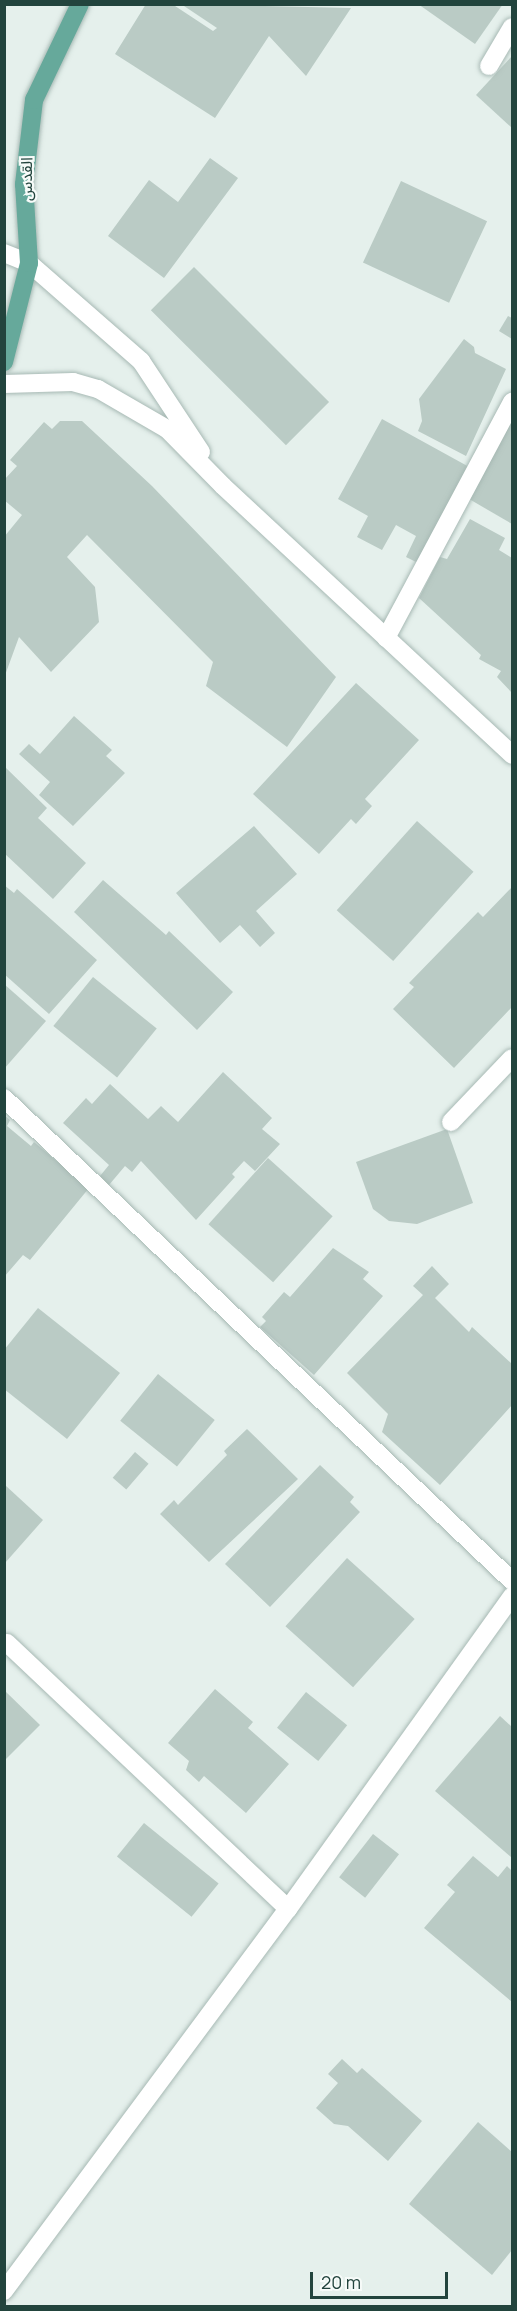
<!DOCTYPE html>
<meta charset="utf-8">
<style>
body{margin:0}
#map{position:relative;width:517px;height:2311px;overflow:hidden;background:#e5f0ec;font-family:Manrope,"Noto Sans Arabic",sans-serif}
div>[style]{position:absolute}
.building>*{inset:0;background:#bacbc5;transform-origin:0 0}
.roads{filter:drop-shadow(0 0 2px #a7b9b4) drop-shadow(0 0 2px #a7b9b4)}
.lane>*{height:18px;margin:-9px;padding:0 9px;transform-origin:9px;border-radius:9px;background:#fff}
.street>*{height:18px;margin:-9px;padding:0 9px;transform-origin:9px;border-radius:9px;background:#fff}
.primary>*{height:18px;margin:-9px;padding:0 9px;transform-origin:9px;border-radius:9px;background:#66a99b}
span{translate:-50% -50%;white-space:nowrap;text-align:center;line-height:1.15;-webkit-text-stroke:4.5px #f7fbf9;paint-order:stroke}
.street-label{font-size:16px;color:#22443d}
.frame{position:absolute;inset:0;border:6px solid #22443d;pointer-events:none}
.scale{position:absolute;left:310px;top:2272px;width:138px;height:27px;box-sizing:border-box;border:3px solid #22443d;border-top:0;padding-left:8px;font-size:18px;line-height:21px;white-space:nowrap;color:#22443d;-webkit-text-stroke:4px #f7fbf9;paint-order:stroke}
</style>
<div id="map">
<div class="building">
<i style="clip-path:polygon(146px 4px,172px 4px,213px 31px,217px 28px,181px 4px,351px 8px,306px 76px,269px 36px,215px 118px,115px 54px)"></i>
<i style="clip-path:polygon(418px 4px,503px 4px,475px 44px)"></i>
<i style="clip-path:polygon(512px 56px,512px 128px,476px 95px)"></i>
<i style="clip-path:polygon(210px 158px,238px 178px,164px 278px,108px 236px,149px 180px,178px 202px)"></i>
<i style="left:401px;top:181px;width:95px;height:90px;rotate:25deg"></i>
<i style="left:194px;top:267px;width:191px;height:61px;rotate:45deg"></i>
<i style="clip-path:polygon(508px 316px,512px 318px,512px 339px,499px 331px)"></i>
<i style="clip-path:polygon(464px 339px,474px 347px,475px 353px,506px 369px,466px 456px,418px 431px,422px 421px,419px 399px)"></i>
<i style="clip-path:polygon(512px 411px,512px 524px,464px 496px)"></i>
<i style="clip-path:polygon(382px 419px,471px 468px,418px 563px,406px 557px,416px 536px,396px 525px,382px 550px,357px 537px,368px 516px,338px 499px)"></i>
<i style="clip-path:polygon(60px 421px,82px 421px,152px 486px,336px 677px,287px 747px,206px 686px,213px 662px,87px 535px,67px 557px,95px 587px,99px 622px,51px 672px,19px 637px,4px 678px,4px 537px,22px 515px,4px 500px,4px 480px,17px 466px,10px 460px,44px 422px,52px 429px)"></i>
<i style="clip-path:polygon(470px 519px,505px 538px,499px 550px,512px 558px,512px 693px,497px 677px,501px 671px,479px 659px,481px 655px,419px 598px,440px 557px,447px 559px)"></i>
<i style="clip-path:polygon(356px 683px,419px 740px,365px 799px,372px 806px,356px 824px,351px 819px,319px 854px,253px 794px)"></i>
<i style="clip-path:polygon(74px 716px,112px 750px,106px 756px,125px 773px,73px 826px,39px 795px,50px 782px,19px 754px,29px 744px,40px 754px)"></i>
<i style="clip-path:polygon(4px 766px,47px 808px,38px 818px,86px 863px,53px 899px,4px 853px)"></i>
<i style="left:417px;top:821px;width:76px;height:120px;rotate:42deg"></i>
<i style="clip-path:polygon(254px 826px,297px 874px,256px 911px,275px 933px,260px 947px,240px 925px,220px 943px,176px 893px)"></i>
<i style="clip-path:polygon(103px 880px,166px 935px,169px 931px,233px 992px,197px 1030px,74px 912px)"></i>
<i style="clip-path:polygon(4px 885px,14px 893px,17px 889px,97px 960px,49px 1014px,4px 974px)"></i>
<i style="clip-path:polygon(512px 887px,512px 1007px,454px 1068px,393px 1009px,414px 987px,409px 983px,478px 912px,483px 917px)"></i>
<i style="left:93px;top:977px;width:82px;height:63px;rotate:39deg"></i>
<i style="clip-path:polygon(4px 984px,46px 1021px,4px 1069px)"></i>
<i style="clip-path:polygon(223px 1072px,272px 1118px,262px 1129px,280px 1144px,255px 1171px,244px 1161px,232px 1174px,235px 1177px,196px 1220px,141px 1161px,132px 1172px,125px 1166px,109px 1185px,100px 1176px,109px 1165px,63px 1123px,86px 1098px,92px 1104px,110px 1084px,148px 1119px,161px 1106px,178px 1122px)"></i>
<i style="clip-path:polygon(4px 1115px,10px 1120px,7px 1126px,31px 1146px,34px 1142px,89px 1188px,30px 1260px,23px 1255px,4px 1277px)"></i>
<i style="clip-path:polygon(447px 1129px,473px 1203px,417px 1224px,389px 1221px,373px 1209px,356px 1162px)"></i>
<i style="left:268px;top:1158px;width:87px;height:89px;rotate:42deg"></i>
<i style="clip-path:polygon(333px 1248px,369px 1272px,363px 1279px,383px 1296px,314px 1375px,260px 1327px,266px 1321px,262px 1317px,284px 1292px,290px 1297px)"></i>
<i style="clip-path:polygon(432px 1266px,449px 1284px,435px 1298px,469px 1332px,472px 1327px,512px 1364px,512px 1405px,440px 1485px,382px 1432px,388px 1414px,347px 1373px,423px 1295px,413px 1286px)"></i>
<i style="clip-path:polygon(38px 1308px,120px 1373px,67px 1439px,4px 1389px,4px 1350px)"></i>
<i style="left:158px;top:1374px;width:73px;height:60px;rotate:39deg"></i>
<i style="clip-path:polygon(247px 1429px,298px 1479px,209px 1562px,160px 1514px,174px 1500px,178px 1505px,227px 1455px,224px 1451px)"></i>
<i style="left:135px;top:1452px;width:18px;height:34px;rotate:41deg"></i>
<i style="clip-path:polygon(320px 1465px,354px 1497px,350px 1502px,360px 1512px,270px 1607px,225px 1564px)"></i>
<i style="clip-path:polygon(5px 1485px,43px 1520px,5px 1563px)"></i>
<i style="left:347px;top:1558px;width:91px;height:92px;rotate:42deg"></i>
<i style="clip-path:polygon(215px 1689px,253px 1722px,248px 1728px,289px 1764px,246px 1813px,204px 1776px,199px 1782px,186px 1770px,189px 1761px,168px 1743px)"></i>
<i style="clip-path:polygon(4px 1690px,40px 1725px,4px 1761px)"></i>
<i style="left:306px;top:1692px;width:53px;height:46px;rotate:39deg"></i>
<i style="clip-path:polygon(500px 1716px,512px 1727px,511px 1857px,435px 1791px)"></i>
<i style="left:144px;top:1823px;width:96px;height:43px;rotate:39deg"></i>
<i style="left:373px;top:1834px;width:33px;height:55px;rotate:38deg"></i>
<i style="clip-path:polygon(473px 1856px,498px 1877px,507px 1866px,512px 1871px,512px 2002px,424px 1928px,455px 1892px,447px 1885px)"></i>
<i style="clip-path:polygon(342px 2059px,357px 2073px,362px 2068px,422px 2121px,388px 2161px,348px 2126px,334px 2124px,316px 2108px,338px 2083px,328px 2074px)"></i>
<i style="clip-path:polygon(478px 2122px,512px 2152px,512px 2250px,492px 2275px,409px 2204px)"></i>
</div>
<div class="roads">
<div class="lane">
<i style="left:489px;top:66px;width:45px;rotate:-59.5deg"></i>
<i style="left:451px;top:1122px;width:88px;rotate:-46.4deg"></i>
<i style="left:7px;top:1643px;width:387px;rotate:43.4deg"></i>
</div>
<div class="street">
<i style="left:4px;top:253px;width:27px;rotate:22deg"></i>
<i style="left:29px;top:263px;width:149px;rotate:41.2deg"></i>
<i style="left:141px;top:361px;width:109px;rotate:56.6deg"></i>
<i style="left:4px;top:384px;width:69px;rotate:-1.7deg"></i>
<i style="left:73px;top:382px;width:26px;rotate:16deg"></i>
<i style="left:98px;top:389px;width:80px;rotate:30.1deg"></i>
<i style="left:167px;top:429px;width:80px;rotate:45.5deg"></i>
<i style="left:223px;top:486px;width:395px;rotate:42.9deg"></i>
<i style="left:386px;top:638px;width:268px;rotate:-61.9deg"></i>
<i style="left:4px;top:1098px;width:701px;rotate:43.55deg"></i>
<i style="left:4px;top:2291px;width:476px;rotate:-53.4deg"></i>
<i style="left:288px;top:1909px;width:385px;rotate:-54.4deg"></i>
</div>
<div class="primary">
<i style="left:4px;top:362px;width:102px;rotate:-75.8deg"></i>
<i style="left:29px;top:263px;width:79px;rotate:-93.6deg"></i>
<i style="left:24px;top:184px;width:85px;rotate:-83.2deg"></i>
<i style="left:34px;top:100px;width:106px;rotate:-64.4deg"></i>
</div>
</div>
<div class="street-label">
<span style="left:26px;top:179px;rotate:-90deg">القدس</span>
</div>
<div class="frame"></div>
<div class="scale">20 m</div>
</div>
